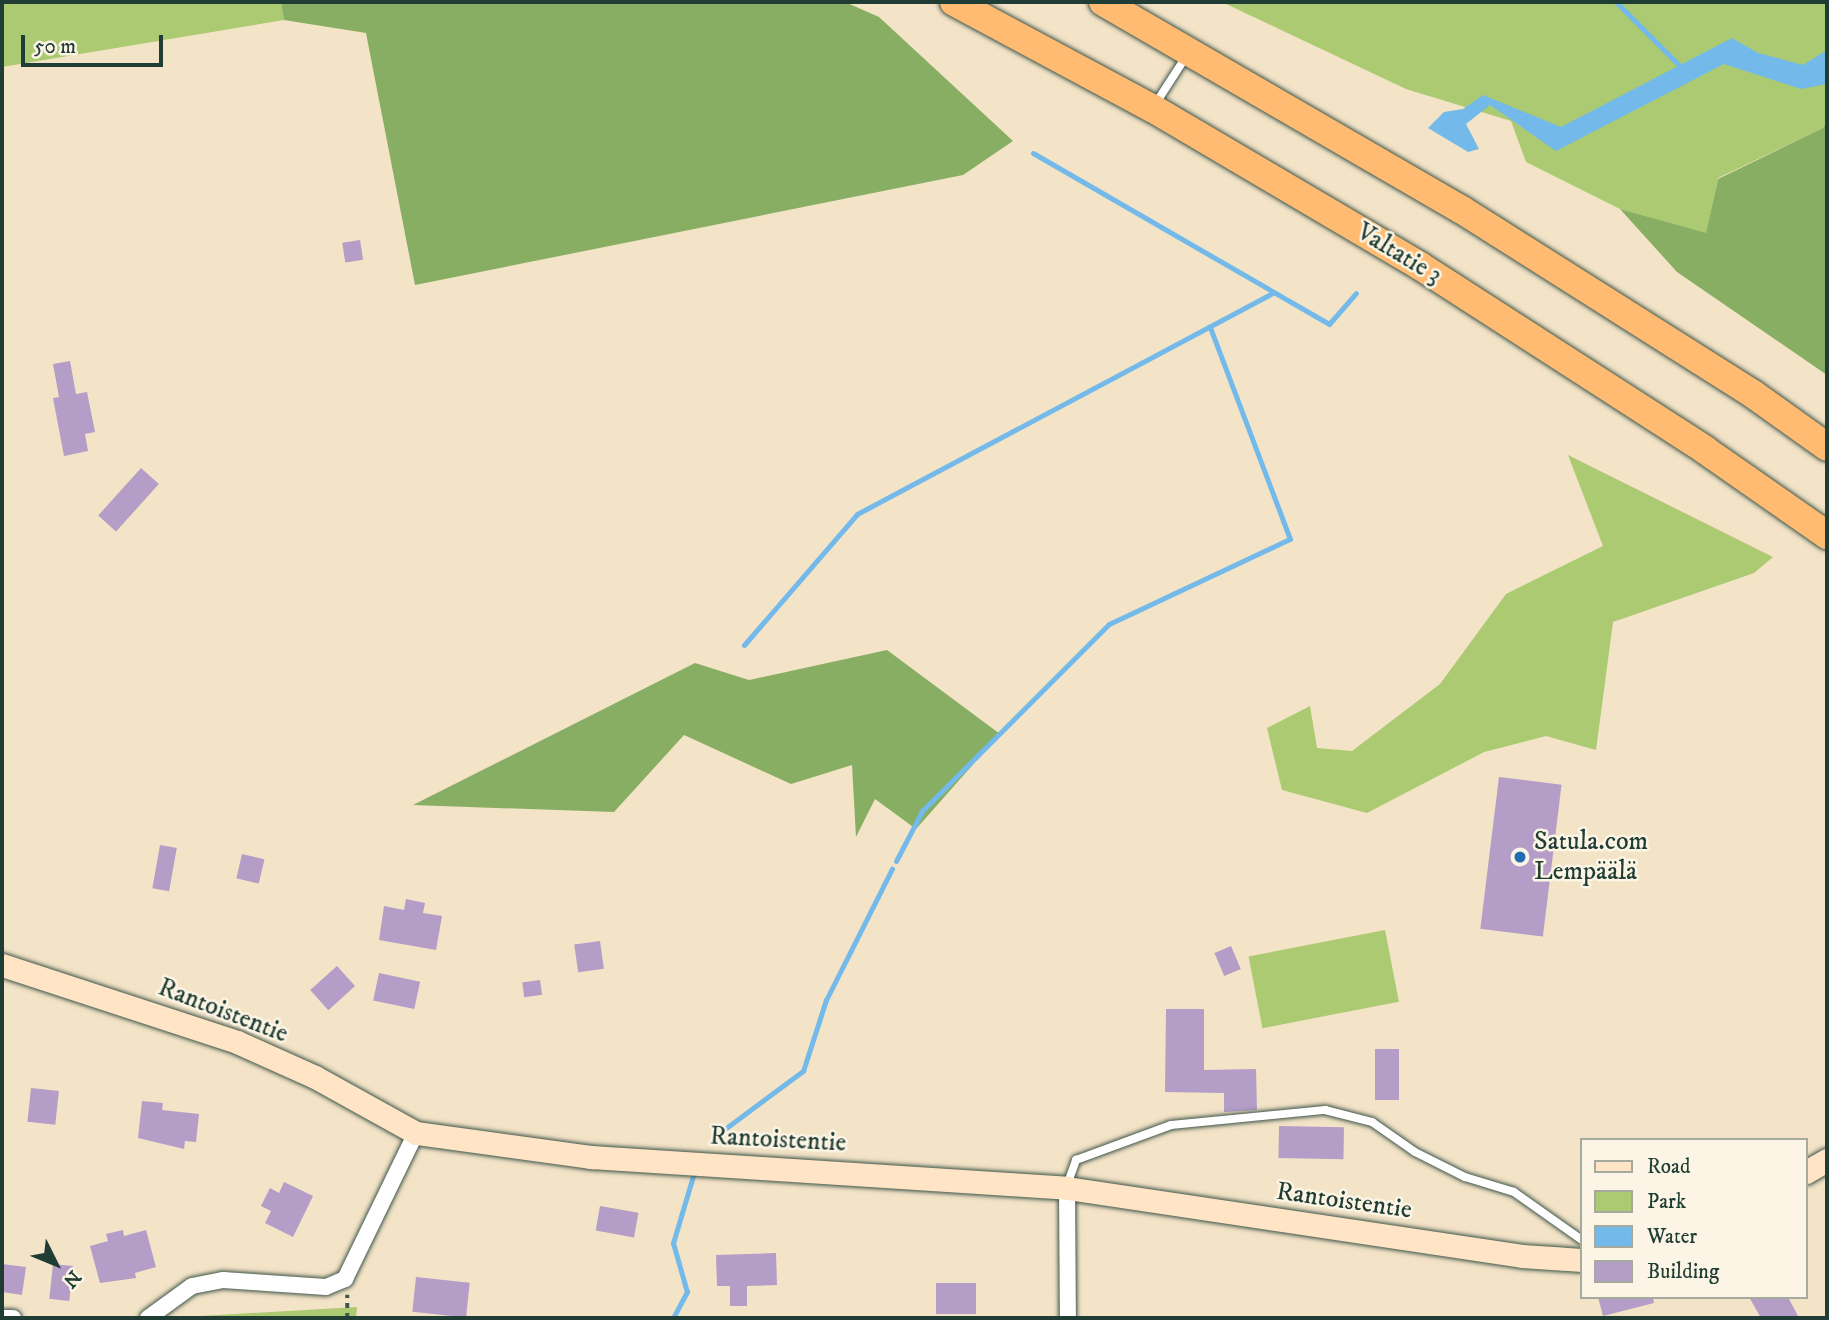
<!DOCTYPE html>
<meta charset="utf-8">
<style>
body{margin:0}
#map{position:relative;width:1829px;height:1320px;overflow:hidden;background:#f3e3c7;font-family:"IM FELL DW Pica",serif}
div>[style]{position:absolute}
.green>*{inset:0;background:#abca71;transform-origin:0 0}
.forest>*{inset:0;background:#88ae63}
.water>*{inset:0;background:#73baeb}
.stream>*{height:5px;margin:-2.5px;padding:0 2.5px;transform-origin:2.5px;border-radius:2.5px;background:#73baeb}
.building>*{inset:0;background:#b49dc7;transform-origin:0 0}
.path>*{height:3.5px;margin-top:-1.75px;transform-origin:0;background:repeating-linear-gradient(90deg,#3f564a 0 5px,transparent 0 10px)}
.roads{filter:drop-shadow(0 0 2px #3f564a) drop-shadow(0 0 2px #3f564a)}
.lane>*{height:8px;margin:-4px;padding:0 4px;transform-origin:4px;border-radius:4px;background:#fff}
.street>*{height:16px;margin:-8px;padding:0 8px;transform-origin:8px;border-radius:8px;background:#fff}
.secondary>*{height:23px;margin:-11.5px;padding:0 11.5px;transform-origin:11.5px;border-radius:11.5px;background:#ffe4c6}
.highway>*{height:28px;margin:-14px;padding:0 14px;transform-origin:14px;border-radius:14px;background:#ffbb71}
.dots>*{width:19px;height:19px;translate:-50% -50%;box-sizing:border-box;border:4px solid #fcf5e5;border-radius:50%}
span{translate:-50% -50%;white-space:nowrap;text-align:center;line-height:1.15;-webkit-text-stroke:5px #fcf5e5;paint-order:stroke}
.street-label{font-size:26px;color:#1f3d34}
.poi-label{font-size:26px;color:#1f3d34}
.left{translate:0 -50%;text-align:left}
.frame{position:absolute;inset:0;border:4px solid #1f3d34;pointer-events:none}
.legend{position:absolute;left:1580px;top:1138px;width:228px;height:161px;box-sizing:border-box;background:#fcf5e5;border:2px solid #a4ab9e;margin:0;padding:9px 12px;list-style:none;font-size:21px;color:#1f3d34}
.legend li{display:flex;align-items:center;gap:14px;height:35px}
.legend b{width:35px;border:2px solid #a4ab9e}
.north{position:absolute;left:21px;top:1229px;width:70px;height:70px;-webkit-text-stroke:5px #fcf5e5;paint-order:stroke;rotate:133deg;font-size:19px;font-weight:700;line-height:28px;text-align:center;color:#1f3d34}
.north::after{content:'';display:block;margin:auto;width:24px;height:32px;background:#1f3d34;clip-path:polygon(50% 0,100% 100%,50% 72%,0 100%)}
.scale{position:absolute;left:21px;top:35px;width:142px;height:32px;box-sizing:border-box;border:4px solid #1f3d34;border-top:0;padding-left:9px;font-size:21px;line-height:24px;white-space:nowrap;color:#1f3d34;-webkit-text-stroke:5px #fcf5e5;paint-order:stroke}
</style>
<div id="map">
<div class="green">
<i style="clip-path:polygon(2px 2px,281px 2px,284px 20px,2px 67px)"></i>
<i style="clip-path:polygon(1222px 2px,1827px 2px,1827px 121px,1823px 128px,1718px 178px,1706px 234px,1620px 209px,1526px 162px,1511px 121px,1406px 89px)"></i>
<i style="clip-path:polygon(1568px 455px,1773px 557px,1754px 573px,1613px 622px,1596px 750px,1546px 736px,1484px 752px,1367px 813px,1282px 790px,1267px 728px,1310px 706px,1317px 748px,1352px 751px,1440px 684px,1506px 594px,1603px 546px)"></i>
<i style="left:1385px;top:930px;width:73px;height:139px;rotate:79deg"></i>
<i style="clip-path:polygon(357px 1307px,356px 1318px,167px 1318px)"></i>
</div>
<div class="forest">
<i style="clip-path:polygon(281px 2px,845px 2px,879px 17px,1013px 141px,963px 175px,415px 285px,366px 33px,284px 20px)"></i>
<i style="clip-path:polygon(1827px 121px,1827px 375px,1677px 272px,1620px 209px,1706px 233px,1718px 179px,1823px 128px)"></i>
<i style="clip-path:polygon(887px 650px,1000px 734px,916px 829px,875px 799px,856px 837px,852px 765px,791px 784px,684px 735px,614px 812px,413px 805px,695px 663px,749px 680px)"></i>
</div>
<div class="water">
<i style="clip-path:polygon(1732px 38px,1758px 53px,1803px 65px,1827px 50px,1827px 84px,1801px 89px,1724px 64px,1556px 151px,1490px 105px,1466px 124px,1479px 149px,1468px 152px,1428px 128px,1444px 112px,1463px 109px,1483px 95px,1561px 127px)"></i>
</div>
<div class="stream">
<i style="left:1616px;top:2px;width:95px;rotate:45deg"></i>
<i style="left:1033px;top:153px;width:342px;rotate:30deg"></i>
<i style="left:1329px;top:324px;width:41px;rotate:-48.9deg"></i>
<i style="left:744px;top:645px;width:173px;rotate:-49.2deg"></i>
<i style="left:857px;top:514px;width:471px;rotate:-28deg"></i>
<i style="left:896px;top:861px;width:56px;rotate:-62.5deg"></i>
<i style="left:922px;top:811px;width:264px;rotate:-45deg"></i>
<i style="left:1109px;top:624px;width:200px;rotate:-25.2deg"></i>
<i style="left:1290px;top:539px;width:227px;rotate:-110.7deg"></i>
<i style="left:714px;top:1137px;width:111px;rotate:-36.6deg"></i>
<i style="left:803px;top:1071px;width:75px;rotate:-72.1deg"></i>
<i style="left:826px;top:1000px;width:147px;rotate:-63.3deg"></i>
<i style="left:673px;top:1318px;width:30px;rotate:-62deg"></i>
<i style="left:687px;top:1292px;width:51px;rotate:-105.9deg"></i>
<i style="left:673px;top:1243px;width:77px;rotate:-73.4deg"></i>
</div>
<div class="building">
<i style="left:360px;top:240px;width:20px;height:18px;rotate:81deg"></i>
<i style="clip-path:polygon(70px 361px,76px 394px,87px 392px,95px 432px,85px 434px,88px 451px,64px 456px,53px 398px,59px 397px,53px 364px)"></i>
<i style="left:141px;top:468px;width:24px;height:64px;rotate:42deg"></i>
<i style="left:1499px;top:777px;width:63px;height:153px;rotate:7deg"></i>
<i style="left:160px;top:845px;width:17px;height:44px;rotate:10deg"></i>
<i style="left:242px;top:854px;width:23px;height:25px;rotate:13deg"></i>
<i style="clip-path:polygon(406px 899px,425px 903px,423px 913px,442px 916px,436px 950px,379px 940px,384px 906px,404px 910px)"></i>
<i style="left:600px;top:941px;width:28px;height:26px;rotate:82deg"></i>
<i style="left:1231px;top:946px;width:25px;height:18px;rotate:67deg"></i>
<i style="left:337px;top:966px;width:27px;height:36px;rotate:48deg"></i>
<i style="left:379px;top:973px;width:42px;height:28px;rotate:12deg"></i>
<i style="left:540px;top:980px;width:15px;height:18px;rotate:82deg"></i>
<i style="clip-path:polygon(1166px 1009px,1204px 1009px,1204px 1070px,1256px 1069px,1257px 1110px,1224px 1112px,1224px 1093px,1165px 1092px)"></i>
<i style="left:1375px;top:1049px;width:24px;height:51px"></i>
<i style="left:31px;top:1088px;width:28px;height:34px;rotate:6deg"></i>
<i style="clip-path:polygon(142px 1101px,163px 1103px,162px 1110px,199px 1114px,196px 1142px,185px 1141px,184px 1149px,138px 1138px)"></i>
<i style="left:1279px;top:1126px;width:65px;height:32px;rotate:1deg"></i>
<i style="clip-path:polygon(284px 1182px,313px 1196px,293px 1237px,265px 1223px,271px 1211px,261px 1206px,270px 1188px,279px 1193px)"></i>
<i style="left:600px;top:1206px;width:39px;height:25px;rotate:10deg"></i>
<i style="clip-path:polygon(123px 1230px,124px 1236px,146px 1230px,156px 1267px,135px 1273px,136px 1278px,100px 1283px,90px 1246px,108px 1241px,106px 1234px)"></i>
<i style="clip-path:polygon(776px 1253px,777px 1285px,747px 1286px,747px 1306px,730px 1306px,730px 1286px,717px 1286px,716px 1255px)"></i>
<i style="clip-path:polygon(2px 1264px,26px 1267px,22px 1295px,2px 1292px)"></i>
<i style="left:53px;top:1264px;width:20px;height:35px;rotate:6deg"></i>
<i style="left:416px;top:1277px;width:54px;height:35px;rotate:6deg"></i>
<i style="left:936px;top:1283px;width:40px;height:31px"></i>
<i style="clip-path:polygon(1598px 1297px,1653px 1297px,1654px 1303px,1603px 1316px)"></i>
<i style="clip-path:polygon(1749px 1297px,1788px 1297px,1799px 1318px,1761px 1318px)"></i>
</div>
<div class="path">
<i style="left:347px;top:1318px;width:23px;rotate:-90deg"></i>
</div>
<div class="roads">
<div class="lane">
<i style="left:1156px;top:103px;width:57px;rotate:-57.1deg"></i>
<i style="left:1067px;top:1185px;width:27px;rotate:-70deg"></i>
<i style="left:1076px;top:1160px;width:101px;rotate:-20.2deg"></i>
<i style="left:1171px;top:1125px;width:155px;rotate:-5.6deg"></i>
<i style="left:1325px;top:1110px;width:49px;rotate:14.3deg"></i>
<i style="left:1372px;top:1122px;width:52px;rotate:34.9deg"></i>
<i style="left:1415px;top:1152px;width:56px;rotate:26.6deg"></i>
<i style="left:1465px;top:1177px;width:51px;rotate:17deg"></i>
<i style="left:1514px;top:1192px;width:83px;rotate:35.2deg"></i>
</div>
<div class="street">
<i style="left:1067px;top:1188px;width:130px;rotate:89.6deg"></i>
<i style="left:2px;top:1318px;width:11px"></i>
<i style="left:148px;top:1318px;width:54px;rotate:-36deg"></i>
<i style="left:192px;top:1286px;width:32px;rotate:-11deg"></i>
<i style="left:223px;top:1280px;width:103px;rotate:3.9deg"></i>
<i style="left:326px;top:1287px;width:21px;rotate:-23deg"></i>
<i style="left:345px;top:1279px;width:162px;rotate:-64.1deg"></i>
</div>
<div class="secondary">
<i style="left:2px;top:965px;width:247px;rotate:18.1deg"></i>
<i style="left:237px;top:1042px;width:85px;rotate:24.2deg"></i>
<i style="left:315px;top:1077px;width:115px;rotate:29deg"></i>
<i style="left:416px;top:1133px;width:177px;rotate:7.8deg"></i>
<i style="left:591px;top:1157px;width:477px;rotate:3.7deg"></i>
<i style="left:1067px;top:1188px;width:460px;rotate:8.5deg"></i>
<i style="left:1522px;top:1256px;width:60px;rotate:3.8deg"></i>
<i style="left:1806px;top:1172px;width:24px;rotate:-30deg"></i>
</div>
<div class="highway">
<i style="left:954px;top:2px;width:225px;rotate:28.2deg"></i>
<i style="left:1152px;top:108px;width:311px;rotate:30.5deg"></i>
<i style="left:1420px;top:266px;width:339px;rotate:32.8deg"></i>
<i style="left:1705px;top:450px;width:149px;rotate:34.9deg"></i>
<i style="left:1103px;top:2px;width:415px;rotate:30.1deg"></i>
<i style="left:1462px;top:210px;width:344px;rotate:32.3deg"></i>
<i style="left:1753px;top:394px;width:91px;rotate:35.6deg"></i>
</div>
</div>
<div class="dots">
<i style="left:1520px;top:857px;background:#1f6fb2"></i>
</div>
<div class="street-label">
<span style="left:1399px;top:254px;rotate:31deg">Valtatie 3</span>
<span style="left:223px;top:1011px;rotate:21deg">Rantoistentie</span>
<span style="left:778px;top:1140px;rotate:3deg">Rantoistentie</span>
<span style="left:1344px;top:1201px;rotate:8deg">Rantoistentie</span>
</div>
<div class="poi-label">
<span class="left" style="left:1534px;top:857px">Satula.com<br>Lempäälä</span>
</div>
<div class="frame"></div>
<ul class="legend">
<li><b style="height:9px;background:#ffe4c6"></b>Road</li>
<li><b style="height:19px;background:#abca71"></b>Park</li>
<li><b style="height:19px;background:#73baeb"></b>Water</li>
<li><b style="height:19px;background:#b49dc7"></b>Building</li>
</ul>
<div class="north">N</div>
<div class="scale">50 m</div>
</div>
